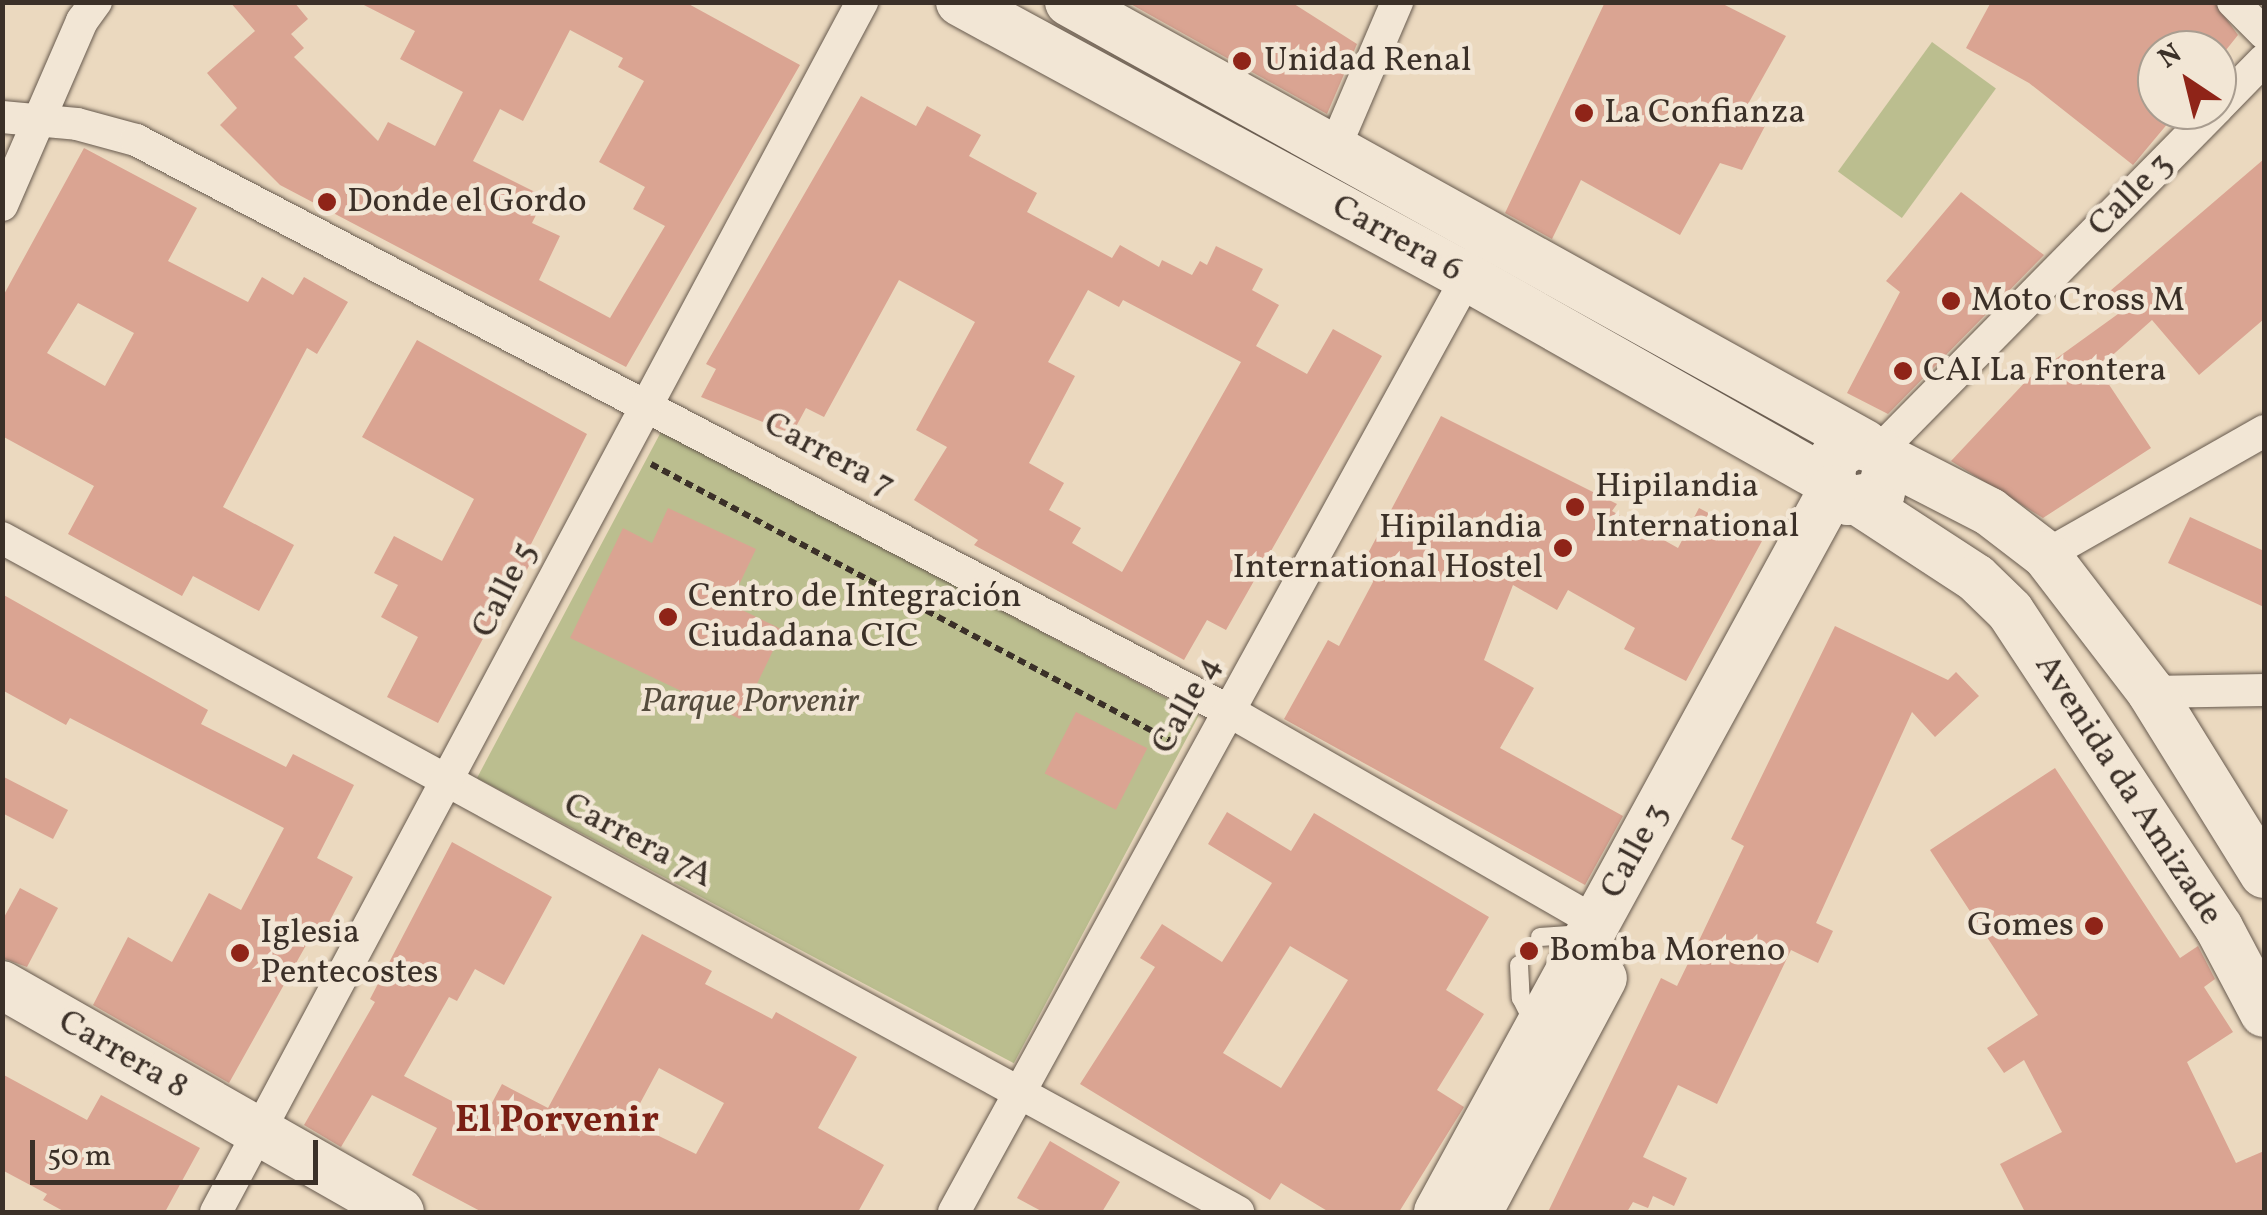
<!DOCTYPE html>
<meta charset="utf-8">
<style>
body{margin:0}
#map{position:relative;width:2267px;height:1215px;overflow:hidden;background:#ebd9bf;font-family:Vollkorn,serif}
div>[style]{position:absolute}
.green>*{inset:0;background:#bbbe8f;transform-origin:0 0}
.building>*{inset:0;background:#daa492;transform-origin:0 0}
.path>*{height:6px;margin-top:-3px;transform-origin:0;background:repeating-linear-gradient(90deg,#3b3028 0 8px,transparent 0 13px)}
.roads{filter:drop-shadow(0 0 2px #675a4e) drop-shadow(0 0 2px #675a4e)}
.lane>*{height:18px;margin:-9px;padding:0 9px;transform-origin:9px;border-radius:9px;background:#f2e6d5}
.street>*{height:32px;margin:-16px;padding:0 16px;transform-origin:16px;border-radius:16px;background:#f2e6d5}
.secondary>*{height:48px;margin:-24px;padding:0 24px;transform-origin:24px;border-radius:24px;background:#f2e6d5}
.dots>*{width:28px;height:28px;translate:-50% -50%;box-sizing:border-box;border:5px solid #f2e6d5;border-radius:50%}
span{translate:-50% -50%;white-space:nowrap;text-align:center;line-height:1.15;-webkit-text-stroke:9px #f2e6d5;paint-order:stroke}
.poi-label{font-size:35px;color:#3b3028}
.left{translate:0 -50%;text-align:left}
.right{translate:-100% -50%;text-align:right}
.street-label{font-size:35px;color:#3b3028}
.park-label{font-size:35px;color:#554c3d;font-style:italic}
.neighbourhood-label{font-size:38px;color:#7a1f14;font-weight:700}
.frame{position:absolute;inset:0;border:5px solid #3b3028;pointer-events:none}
.north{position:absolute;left:2137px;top:30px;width:100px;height:100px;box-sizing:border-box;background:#f2e6d5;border:2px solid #a99d90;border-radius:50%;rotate:325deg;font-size:28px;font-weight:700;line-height:40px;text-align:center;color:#3b3028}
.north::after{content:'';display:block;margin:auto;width:35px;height:45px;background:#8f2418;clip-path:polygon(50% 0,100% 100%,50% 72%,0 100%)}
.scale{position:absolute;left:30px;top:1140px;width:288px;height:45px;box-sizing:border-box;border:5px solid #3b3028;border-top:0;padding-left:12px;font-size:30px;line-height:35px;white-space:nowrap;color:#3b3028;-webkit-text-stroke:8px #f2e6d5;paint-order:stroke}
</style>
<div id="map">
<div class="green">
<i style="left:1932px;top:42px;width:79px;height:160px;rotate:36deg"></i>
<i style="left:662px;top:430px;width:608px;height:394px;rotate:28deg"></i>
</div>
<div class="building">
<i style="clip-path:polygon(evenodd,230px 2px,294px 2px,308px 19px,291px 34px,304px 48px,294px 57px,378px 141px,388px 122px,435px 146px,463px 92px,400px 59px,415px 31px,358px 2px,685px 2px,800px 65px,626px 367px,280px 185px,220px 125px,237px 108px,207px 73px,255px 31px,230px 2px,570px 30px,623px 58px,618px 67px,644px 81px,599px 162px,645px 187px,633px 209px,665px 226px,610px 318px,539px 280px,560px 236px,532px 223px,545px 197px,473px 161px,500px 109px,523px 121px,570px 30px)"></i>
<i style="clip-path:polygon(1127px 2px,1291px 2px,1357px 44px,1327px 114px)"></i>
<i style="clip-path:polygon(1605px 2px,1719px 2px,1786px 36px,1743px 113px,1765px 126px,1742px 170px,1720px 163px,1680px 235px,1581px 180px,1552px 239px,1505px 213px)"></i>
<i style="clip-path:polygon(1991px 2px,2214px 2px,2238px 35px,2226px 50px,2157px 50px,2157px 110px,2179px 110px,2133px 165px,2029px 83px,1966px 48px)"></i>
<i style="clip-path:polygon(evenodd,861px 96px,916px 126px,927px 106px,981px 135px,969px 156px,1037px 193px,1027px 212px,1112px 258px,1120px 245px,1159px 267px,1162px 260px,1192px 275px,1200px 261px,1207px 265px,1216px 246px,1263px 269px,1252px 290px,1279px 305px,1256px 346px,1307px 374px,1333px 329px,1382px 356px,1226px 630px,1207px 620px,1184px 660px,974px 545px,978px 540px,914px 500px,947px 447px,916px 430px,975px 322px,899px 280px,824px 417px,806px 408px,792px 434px,701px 397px,716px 369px,706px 364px,861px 96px,1088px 290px,1119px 307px,1123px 300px,1241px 362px,1122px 572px,1072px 543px,1081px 528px,1049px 510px,1064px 483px,1029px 463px,1075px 376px,1048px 362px,1088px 290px)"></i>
<i style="clip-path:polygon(evenodd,84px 148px,197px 208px,168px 261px,248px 302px,262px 277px,293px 295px,304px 277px,348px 302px,317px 354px,307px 348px,223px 507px,294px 545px,259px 611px,193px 576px,182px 596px,68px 534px,94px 486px,2px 436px,2px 298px,84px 148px,78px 303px,134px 333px,105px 386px,47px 353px,78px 303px)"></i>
<i style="clip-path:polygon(2264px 159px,2264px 319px,2199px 375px,2152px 320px,2098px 368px,2151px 448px,2043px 518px,1951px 461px,2028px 379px,2118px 314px,2103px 297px)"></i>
<i style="clip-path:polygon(1961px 192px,2044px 255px,1888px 414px,1847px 393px,1900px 292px,1886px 281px)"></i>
<i style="clip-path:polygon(417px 340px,587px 434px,527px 552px,534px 556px,518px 587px,512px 584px,438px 723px,387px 697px,418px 637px,381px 617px,398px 585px,374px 573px,394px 536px,442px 561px,474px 499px,362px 437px)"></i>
<i style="clip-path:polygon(1441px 416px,1617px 504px,1612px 511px,1678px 548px,1699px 508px,1762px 541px,1686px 681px,1624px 649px,1635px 628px,1568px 590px,1557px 610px,1513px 585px,1484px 660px,1534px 688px,1500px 748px,1623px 816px,1585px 885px,1284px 719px,1328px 640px,1339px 646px,1373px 582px,1357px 574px)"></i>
<i style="clip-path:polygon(668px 508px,756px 549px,730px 604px,783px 630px,740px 719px,570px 638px,623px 528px,652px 543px)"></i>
<i style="clip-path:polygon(2190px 517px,2264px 551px,2264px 607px,2168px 563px)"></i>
<i style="clip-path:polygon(2px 594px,208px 710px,201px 724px,286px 767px,293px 754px,354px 785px,317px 858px,353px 877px,327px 926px,319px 922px,229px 1083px,93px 1005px,128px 937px,172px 962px,209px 893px,241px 910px,284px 828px,70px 718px,66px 725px,2px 690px)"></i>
<i style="clip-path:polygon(1835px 626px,1948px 680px,1956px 672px,1979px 696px,1935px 737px,1912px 712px,1816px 923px,1833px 931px,1818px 963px,1791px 950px,1717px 1104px,1678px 1085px,1643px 1157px,1687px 1178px,1674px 1206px,1653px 1196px,1648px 1208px,1633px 1202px,1627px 1212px,1548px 1212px,1661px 978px,1677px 986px,1695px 949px,1744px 846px,1731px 839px)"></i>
<i style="left:1076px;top:712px;width:80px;height:69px;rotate:27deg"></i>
<i style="clip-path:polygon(2055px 768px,2180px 958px,2198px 946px,2215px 979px,2204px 987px,2233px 1032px,2187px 1062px,2236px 1163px,2264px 1151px,2264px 1212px,2025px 1212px,2000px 1164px,2062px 1132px,2024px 1060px,2004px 1073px,1987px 1048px,2038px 1015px,1930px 850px)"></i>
<i style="clip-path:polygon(2px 776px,68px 810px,53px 839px,2px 813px)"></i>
<i style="clip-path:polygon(evenodd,1227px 812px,1291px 851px,1314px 813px,1489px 917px,1446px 990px,1484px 1014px,1437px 1090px,1464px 1107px,1399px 1212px,1329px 1212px,1281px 1183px,1270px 1200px,1080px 1084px,1155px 967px,1140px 958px,1162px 924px,1222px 962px,1272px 883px,1208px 844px,1227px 812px,1290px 946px,1348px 980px,1281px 1088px,1223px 1053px,1290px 946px)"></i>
<i style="clip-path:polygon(evenodd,452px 842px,552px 897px,504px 985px,475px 969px,457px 1001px,449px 997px,404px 1076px,484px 1118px,502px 1084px,548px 1108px,642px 934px,712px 971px,705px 984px,772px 1019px,776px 1012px,857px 1057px,818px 1128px,884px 1165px,858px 1212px,482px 1212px,412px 1175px,437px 1128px,372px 1095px,341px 1147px,304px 1125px,375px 1002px,370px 999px,452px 842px,659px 1068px,724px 1103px,696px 1154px,630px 1122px,659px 1068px)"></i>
<i style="clip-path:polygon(20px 888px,58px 908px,27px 967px,2px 958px,2px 921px)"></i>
<i style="clip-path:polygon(2px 1074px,87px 1120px,101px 1095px,200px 1148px,165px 1212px,65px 1212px,43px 1200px,47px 1194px,2px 1170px)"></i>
<i style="clip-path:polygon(1050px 1141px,1120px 1182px,1102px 1212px,1043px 1212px,1017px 1198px)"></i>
</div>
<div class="path">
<i style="left:651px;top:464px;width:589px;rotate:28.04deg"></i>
</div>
<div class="roads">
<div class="lane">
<i style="left:1540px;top:937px;width:44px;rotate:-3.9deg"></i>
<i style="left:1519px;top:965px;width:33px;rotate:87deg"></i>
<i style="left:1521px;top:998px;width:31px;rotate:63deg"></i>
</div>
<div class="street">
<i style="left:2233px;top:2px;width:44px;rotate:45deg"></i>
<i style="left:2217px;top:108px;width:67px;rotate:-45.6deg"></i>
<i style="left:2px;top:117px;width:75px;rotate:5.3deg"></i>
<i style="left:77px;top:124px;width:61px;rotate:15.2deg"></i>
<i style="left:136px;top:140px;width:1233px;rotate:27.58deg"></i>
<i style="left:1229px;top:711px;width:423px;rotate:29.9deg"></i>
<i style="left:1335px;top:147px;width:158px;rotate:-66.8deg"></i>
<i style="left:2px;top:205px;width:201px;rotate:-66.5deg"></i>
<i style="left:82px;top:21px;width:24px;rotate:-54deg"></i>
<i style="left:1879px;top:451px;width:479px;rotate:-45.4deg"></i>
<i style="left:2px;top:538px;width:1408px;rotate:28.6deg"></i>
<i style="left:2046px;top:555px;width:251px;rotate:-29.6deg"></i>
<i style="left:2151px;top:692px;width:113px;rotate:-1deg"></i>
<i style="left:216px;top:1212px;width:1372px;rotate:-61.9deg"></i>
<i style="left:954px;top:1212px;width:1085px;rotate:-61.24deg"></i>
</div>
<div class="secondary">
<i style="left:960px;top:2px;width:577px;rotate:28.48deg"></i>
<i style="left:1467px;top:277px;width:417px;rotate:29.5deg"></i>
<i style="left:1830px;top:482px;width:26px;rotate:47deg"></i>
<i style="left:1848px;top:501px;width:33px;rotate:-11deg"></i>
<i style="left:1880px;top:495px;width:29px;rotate:-74deg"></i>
<i style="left:1888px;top:467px;width:18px;rotate:-119deg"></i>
<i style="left:1879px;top:451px;width:24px;rotate:-161deg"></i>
<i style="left:1856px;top:443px;width:26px;rotate:148deg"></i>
<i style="left:1834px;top:457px;width:25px;rotate:99deg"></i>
<i style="left:1069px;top:2px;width:910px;rotate:29.04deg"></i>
<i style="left:1885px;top:458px;width:118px;rotate:27.2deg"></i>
<i style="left:1990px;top:512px;width:71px;rotate:37.5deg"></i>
<i style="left:2046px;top:555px;width:173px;rotate:52.5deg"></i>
<i style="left:2151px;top:692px;width:214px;rotate:58.2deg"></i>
<i style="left:1861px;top:503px;width:137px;rotate:33.1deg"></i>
<i style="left:1976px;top:578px;width:47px;rotate:44.1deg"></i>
<i style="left:2010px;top:611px;width:380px;rotate:56.6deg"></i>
<i style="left:2219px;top:928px;width:96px;rotate:62.1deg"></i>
<i style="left:2px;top:985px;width:458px;rotate:29.7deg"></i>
<i style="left:1438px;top:1212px;width:824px;rotate:-61.35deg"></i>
<i style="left:1478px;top:1212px;width:265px;rotate:-61.9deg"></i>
</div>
</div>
<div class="dots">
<i style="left:1242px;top:61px;background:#8f2418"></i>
<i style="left:1584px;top:113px;background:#8f2418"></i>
<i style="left:327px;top:202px;background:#8f2418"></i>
<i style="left:1951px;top:301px;background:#8f2418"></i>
<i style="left:1903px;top:371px;background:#8f2418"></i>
<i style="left:1575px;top:507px;background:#8f2418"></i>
<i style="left:1563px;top:548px;background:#8f2418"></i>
<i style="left:668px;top:617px;background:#8f2418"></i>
<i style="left:2094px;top:926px;background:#8f2418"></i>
<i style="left:1529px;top:951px;background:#8f2418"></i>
<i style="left:240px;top:953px;background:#8f2418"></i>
</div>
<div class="poi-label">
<span class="left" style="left:1264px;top:61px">Unidad Renal</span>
<span class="left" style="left:1604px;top:113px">La Confianza</span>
<span class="left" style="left:347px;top:202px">Donde el Gordo</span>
<span class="left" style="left:1971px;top:301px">Moto Cross M</span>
<span class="left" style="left:1923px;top:371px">CAI La Frontera</span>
<span class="left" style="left:1595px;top:507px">Hipilandia<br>International</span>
<span class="right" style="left:1543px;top:548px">Hipilandia<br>International Hostel</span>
<span class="left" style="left:688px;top:617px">Centro de Integración<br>Ciudadana CIC</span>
<span class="right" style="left:2074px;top:926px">Gomes</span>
<span class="left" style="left:260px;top:953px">Iglesia<br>Pentecostes</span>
<span class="left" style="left:1549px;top:951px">Bomba Moreno</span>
</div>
<div class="street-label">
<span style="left:2131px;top:195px;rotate:-45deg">Calle 3</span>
<span style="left:1397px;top:239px;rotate:29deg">Carrera 6</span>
<span style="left:829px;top:455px;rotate:28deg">Carrera 7</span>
<span style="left:505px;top:590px;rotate:-63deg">Calle 5</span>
<span style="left:1187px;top:705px;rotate:-61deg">Calle 4</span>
<span style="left:2128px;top:790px;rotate:57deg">Avenida da Amizade</span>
<span style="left:638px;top:841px;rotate:28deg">Carrera 7A</span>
<span style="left:1635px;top:851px;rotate:-61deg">Calle 3</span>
<span style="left:123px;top:1055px;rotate:30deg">Carrera 8</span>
</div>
<div class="park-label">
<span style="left:750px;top:702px">Parque Porvenir</span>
</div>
<div class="neighbourhood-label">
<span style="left:557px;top:1122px">El Porvenir</span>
</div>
<div class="frame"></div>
<div class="north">N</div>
<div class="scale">50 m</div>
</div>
